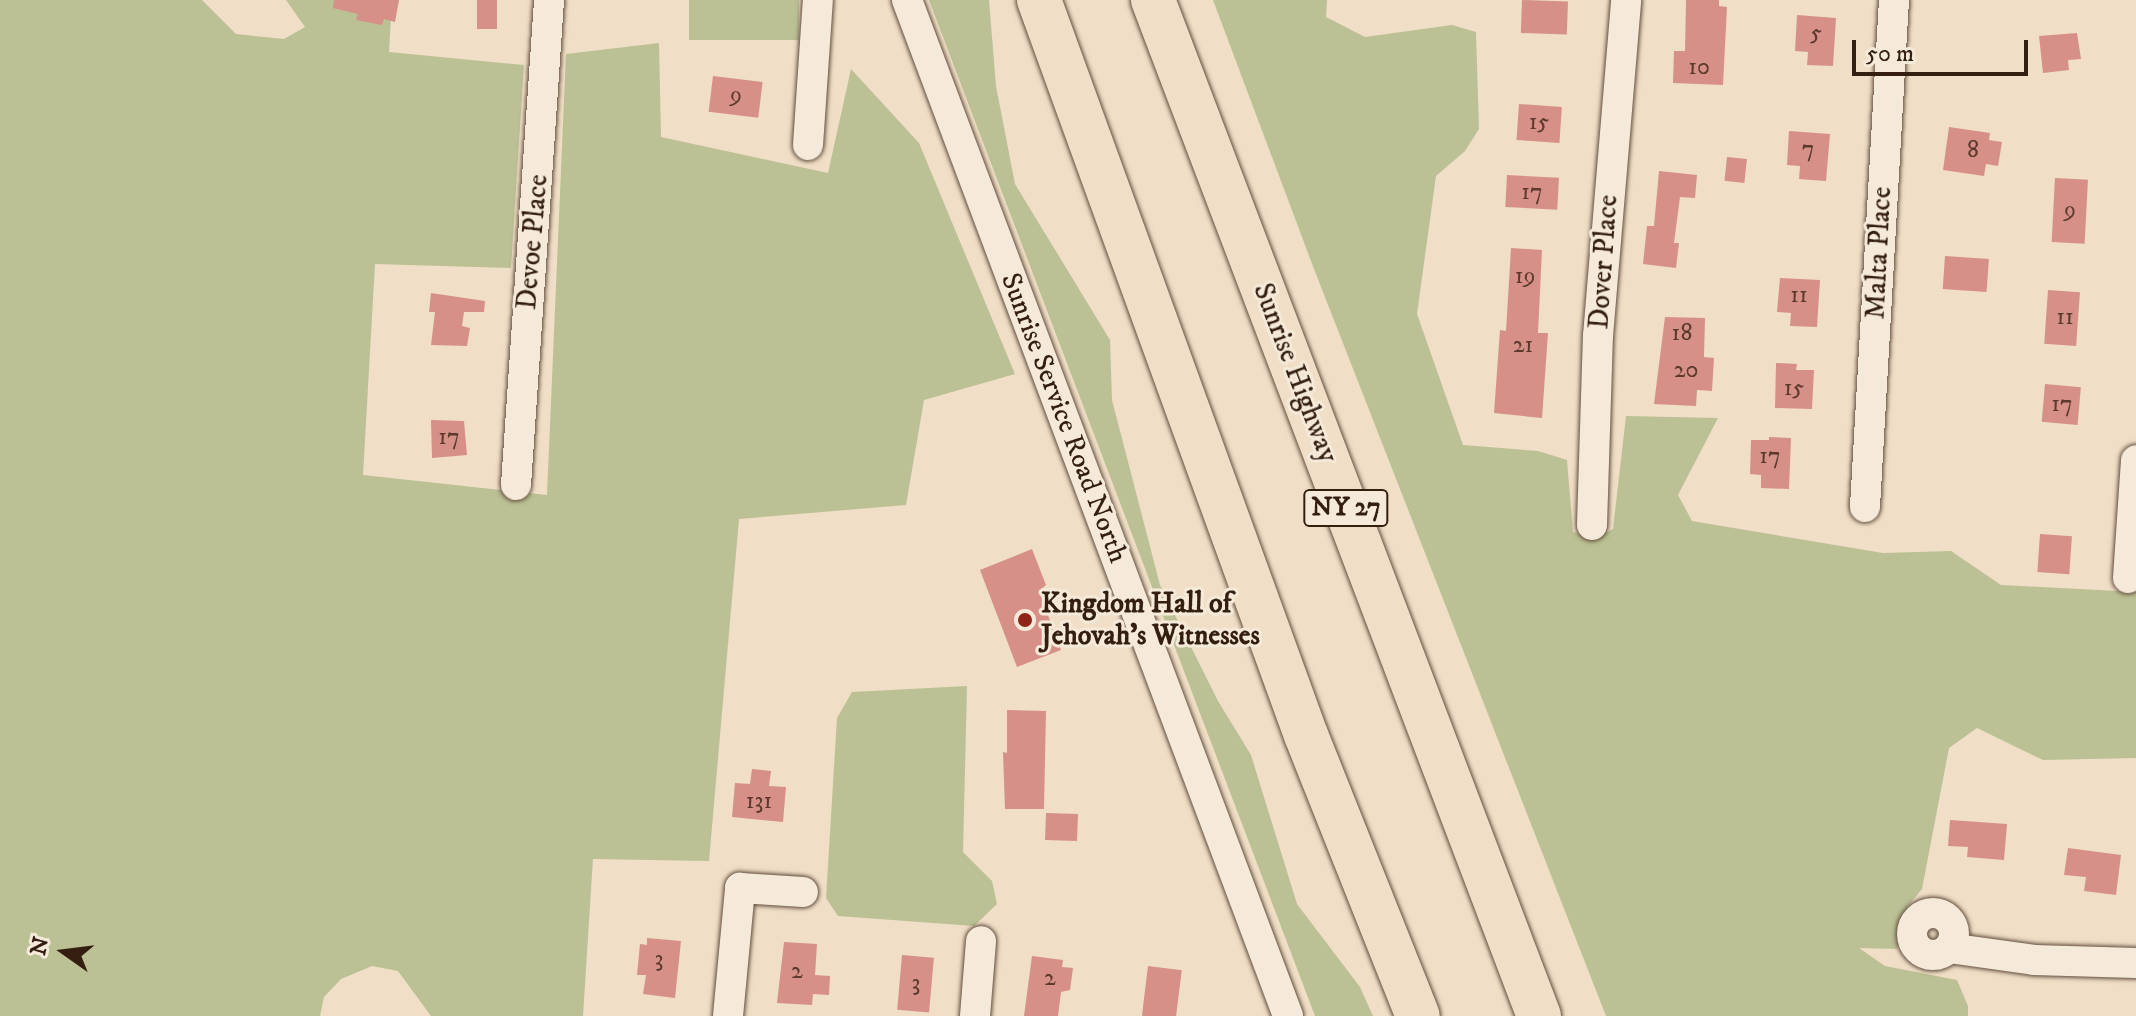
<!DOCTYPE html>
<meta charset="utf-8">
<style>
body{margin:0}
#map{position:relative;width:2136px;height:1016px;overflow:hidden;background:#f0dec6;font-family:"IM FELL DW Pica",serif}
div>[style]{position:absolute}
.green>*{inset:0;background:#bbc194;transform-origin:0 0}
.building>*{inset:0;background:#d69088;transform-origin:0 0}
.roads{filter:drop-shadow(0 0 2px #624e3e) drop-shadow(0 0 2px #624e3e)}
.minor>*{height:30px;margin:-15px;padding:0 15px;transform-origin:15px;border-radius:15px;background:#f5eada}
.minor>.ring{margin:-15px;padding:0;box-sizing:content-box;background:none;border:30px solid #f5eada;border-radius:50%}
.highway>*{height:44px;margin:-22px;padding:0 22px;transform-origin:22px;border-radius:22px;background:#f0dec6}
.dots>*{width:22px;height:22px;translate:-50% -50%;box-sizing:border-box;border:4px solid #f5eada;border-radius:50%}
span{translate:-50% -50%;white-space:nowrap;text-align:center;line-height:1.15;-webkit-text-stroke:6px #f5eada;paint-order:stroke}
.number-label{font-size:24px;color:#5c3a2e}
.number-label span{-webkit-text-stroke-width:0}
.shield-label span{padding:2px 6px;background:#f5eada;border:2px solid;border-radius:6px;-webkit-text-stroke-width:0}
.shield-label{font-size:26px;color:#331e10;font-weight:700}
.street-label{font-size:28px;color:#331e10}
.poi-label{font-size:28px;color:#331e10;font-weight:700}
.left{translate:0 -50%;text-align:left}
.north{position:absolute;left:24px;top:912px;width:80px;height:80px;-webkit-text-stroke:6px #f5eada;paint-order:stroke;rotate:284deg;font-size:22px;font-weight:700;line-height:32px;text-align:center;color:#331e10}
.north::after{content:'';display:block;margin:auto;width:28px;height:36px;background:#331e10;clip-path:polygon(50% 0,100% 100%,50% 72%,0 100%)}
.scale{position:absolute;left:1852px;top:40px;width:176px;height:36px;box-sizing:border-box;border:4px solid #331e10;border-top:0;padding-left:10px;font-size:24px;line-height:28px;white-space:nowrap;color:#331e10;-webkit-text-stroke:6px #f5eada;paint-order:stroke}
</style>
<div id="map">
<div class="green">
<i style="clip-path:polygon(0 0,202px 0,236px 34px,284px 39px,305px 27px,286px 0,392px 0,389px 52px,524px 65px,511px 268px,375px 264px,363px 475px,547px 495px,566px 54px,659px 43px,661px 137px,828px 173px,851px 69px,919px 143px,1015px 374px,924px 400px,906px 505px,739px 519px,709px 861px,593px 859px,583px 1016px,431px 1016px,398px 971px,372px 966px,341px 979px,324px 997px,320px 1016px,0 1016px)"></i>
<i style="left:689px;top:0;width:110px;height:40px"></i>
<i style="clip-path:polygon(929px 0,989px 0,996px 86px,1015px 184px,1110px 340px,1112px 400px,1160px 585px,1218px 701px,1251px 755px,1297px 904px,1360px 987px,1373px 1016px,1315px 1016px)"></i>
<i style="clip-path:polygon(1213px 0,1327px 0,1326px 17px,1365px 37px,1452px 25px,1476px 32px,1479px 129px,1465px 151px,1436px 176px,1417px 314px,1463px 445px,1538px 451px,1567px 460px,1573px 532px,1596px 538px,1613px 529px,1626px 416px,1718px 418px,1678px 495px,1692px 521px,1883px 553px,1951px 551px,2001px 585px,2136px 592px,2136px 758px,2043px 760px,1977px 728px,1949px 748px,1922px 889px,1908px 906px,1897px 949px,1859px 948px,1885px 966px,1957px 980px,1968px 1006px,1968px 1016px,1606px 1016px,1314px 269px)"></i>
<i style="clip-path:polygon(967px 686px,963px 852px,992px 881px,997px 904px,974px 926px,838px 916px,826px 898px,837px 718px,852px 692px)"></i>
</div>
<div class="building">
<i style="clip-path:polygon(334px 0,399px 0,395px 22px,384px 19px,382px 25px,356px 20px,358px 14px,333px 8px)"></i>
<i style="left:477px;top:0;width:20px;height:29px"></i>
<i style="left:1522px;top:0;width:46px;height:33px;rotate:2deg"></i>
<i style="clip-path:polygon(1686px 0,1719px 0,1719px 6px,1727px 7px,1723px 85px,1673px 83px,1674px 51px,1685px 51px)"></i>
<i style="clip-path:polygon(1797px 15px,1836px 18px,1833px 66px,1807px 65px,1808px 52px,1795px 51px)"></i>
<i style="clip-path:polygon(2077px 33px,2081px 59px,2068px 60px,2069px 70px,2043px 73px,2039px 36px)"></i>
<i style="left:713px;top:76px;width:50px;height:36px;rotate:7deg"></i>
<i style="left:1519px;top:104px;width:43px;height:36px;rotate:4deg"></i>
<i style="clip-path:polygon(1949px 127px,1990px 133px,1989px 140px,2002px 142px,1998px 166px,1986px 164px,1984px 176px,1943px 170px)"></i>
<i style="clip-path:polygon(1789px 131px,1830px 134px,1826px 181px,1799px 179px,1800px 166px,1787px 165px)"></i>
<i style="left:1727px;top:157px;width:20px;height:24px;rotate:6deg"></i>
<i style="clip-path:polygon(1659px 171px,1697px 175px,1695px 198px,1680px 197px,1674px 243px,1679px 243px,1676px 268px,1643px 264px,1647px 226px,1654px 226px)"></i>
<i style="left:1507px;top:175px;width:52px;height:32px;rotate:3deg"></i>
<i style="left:2055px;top:178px;width:33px;height:64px;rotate:3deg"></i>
<i style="clip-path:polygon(1511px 248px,1542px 250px,1538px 333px,1548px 333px,1542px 418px,1494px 413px,1500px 330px,1506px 331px)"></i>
<i style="left:1945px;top:256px;width:44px;height:33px;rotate:4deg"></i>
<i style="clip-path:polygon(1780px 278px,1820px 280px,1817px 327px,1790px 326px,1791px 313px,1777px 312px)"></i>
<i style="left:2048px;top:290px;width:32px;height:54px;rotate:4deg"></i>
<i style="clip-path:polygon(431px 293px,485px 301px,484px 312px,464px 312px,462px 326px,470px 328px,467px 346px,431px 345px,435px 312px,429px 312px)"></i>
<i style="clip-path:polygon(1665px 317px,1705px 318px,1704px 357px,1714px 358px,1712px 391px,1697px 390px,1696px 406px,1654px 404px)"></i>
<i style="clip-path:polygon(1776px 363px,1797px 364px,1796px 370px,1814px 370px,1812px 409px,1775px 408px)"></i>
<i style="left:2045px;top:384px;width:36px;height:38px;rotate:5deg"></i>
<i style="clip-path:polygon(431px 420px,464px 421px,467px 455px,432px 458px)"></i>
<i style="clip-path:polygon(1769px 437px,1791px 438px,1789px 489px,1761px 488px,1761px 475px,1750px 474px,1751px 440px,1769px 440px)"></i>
<i style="left:2040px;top:534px;width:32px;height:38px;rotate:4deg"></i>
<i style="clip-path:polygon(1032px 549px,1046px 585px,1039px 591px,1061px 650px,1017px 667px,980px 570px)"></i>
<i style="clip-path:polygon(1007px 710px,1046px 711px,1044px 809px,1005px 809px,1003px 752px,1007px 753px)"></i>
<i style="clip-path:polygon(752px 769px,771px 771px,769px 786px,786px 787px,783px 822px,732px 817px,735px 783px,750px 784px)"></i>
<i style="left:1046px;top:813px;width:32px;height:27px;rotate:2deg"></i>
<i style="clip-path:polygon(1950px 820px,2007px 824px,2004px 860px,1967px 857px,1968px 847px,1948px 846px)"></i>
<i style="clip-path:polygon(2068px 848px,2121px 855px,2116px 895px,2084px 891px,2086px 877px,2064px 875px)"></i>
<i style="clip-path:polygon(647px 938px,681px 941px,675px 998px,643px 994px,646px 975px,637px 975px,640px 944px,647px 945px)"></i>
<i style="clip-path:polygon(784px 942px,817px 944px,815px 975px,830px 976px,829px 995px,813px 994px,812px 1005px,777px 1003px)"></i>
<i style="left:902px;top:955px;width:32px;height:55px;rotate:5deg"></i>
<i style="clip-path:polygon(1032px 956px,1063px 960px,1062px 967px,1073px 968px,1070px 990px,1061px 992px,1058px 1016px,1024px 1016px)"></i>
<i style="left:1148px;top:966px;width:34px;height:50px;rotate:7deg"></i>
</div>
<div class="roads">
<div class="minor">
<i style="left:907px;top:0;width:1085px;rotate:69.44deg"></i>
<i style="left:808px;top:145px;width:145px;rotate:-86.1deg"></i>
<i style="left:516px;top:485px;width:486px;rotate:-86.1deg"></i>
<i style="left:1865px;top:507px;width:508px;rotate:-86.73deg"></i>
<i style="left:1592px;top:525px;width:189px;rotate:-88.2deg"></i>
<i style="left:1598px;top:336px;width:337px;rotate:-85.2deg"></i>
<i style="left:2128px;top:578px;width:118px;rotate:-86.1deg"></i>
<i class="ring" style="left:1912px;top:913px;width:12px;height:12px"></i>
<i style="left:1949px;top:948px;width:86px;rotate:8deg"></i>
<i style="left:2034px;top:960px;width:102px;rotate:1.7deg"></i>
<i style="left:728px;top:1016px;width:129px;rotate:-84.6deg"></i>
<i style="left:740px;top:888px;width:63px;rotate:3.6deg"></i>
<i style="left:975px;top:1016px;width:75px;rotate:-85.4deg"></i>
</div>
<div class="highway">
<i style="left:1039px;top:0;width:782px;rotate:70.04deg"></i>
<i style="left:1306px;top:735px;width:302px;rotate:68.3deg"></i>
<i style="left:1153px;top:0;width:1087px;rotate:69.2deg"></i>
</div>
</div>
<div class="dots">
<i style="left:1025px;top:620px;background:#8f2418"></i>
</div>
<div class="number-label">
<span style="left:1816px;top:34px">5</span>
<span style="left:1699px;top:68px">10</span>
<span style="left:736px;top:96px">9</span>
<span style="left:1539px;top:123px">15</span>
<span style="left:1808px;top:150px">7</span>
<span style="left:1973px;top:151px">8</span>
<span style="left:1532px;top:193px">17</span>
<span style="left:2070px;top:211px">9</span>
<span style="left:1525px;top:277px">19</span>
<span style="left:1799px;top:296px">11</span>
<span style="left:2065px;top:318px">11</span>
<span style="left:1682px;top:334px">18</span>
<span style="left:1523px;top:346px">21</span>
<span style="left:1686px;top:371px">20</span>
<span style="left:1794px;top:389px">15</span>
<span style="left:2062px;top:405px">17</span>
<span style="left:449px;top:438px">17</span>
<span style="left:1770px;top:457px">17</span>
<span style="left:759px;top:802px">131</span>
<span style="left:659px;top:960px">3</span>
<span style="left:797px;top:972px">2</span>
<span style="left:1050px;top:979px">2</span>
<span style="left:916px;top:984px">3</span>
</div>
<div class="shield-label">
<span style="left:1346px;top:508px">NY 27</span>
</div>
<div class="street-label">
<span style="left:533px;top:242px;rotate:-85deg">Devoe Place</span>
<span style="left:1879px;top:253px;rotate:-87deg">Malta Place</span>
<span style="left:1604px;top:262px;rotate:-86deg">Dover Place</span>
<span style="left:1295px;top:373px;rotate:69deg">Sunrise Highway</span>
<span style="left:1064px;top:418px;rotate:69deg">Sunrise Service Road North</span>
</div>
<div class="poi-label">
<span class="left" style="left:1041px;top:620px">Kingdom Hall of<br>Jehovah’s Witnesses</span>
</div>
<div class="north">N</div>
<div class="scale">50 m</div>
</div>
